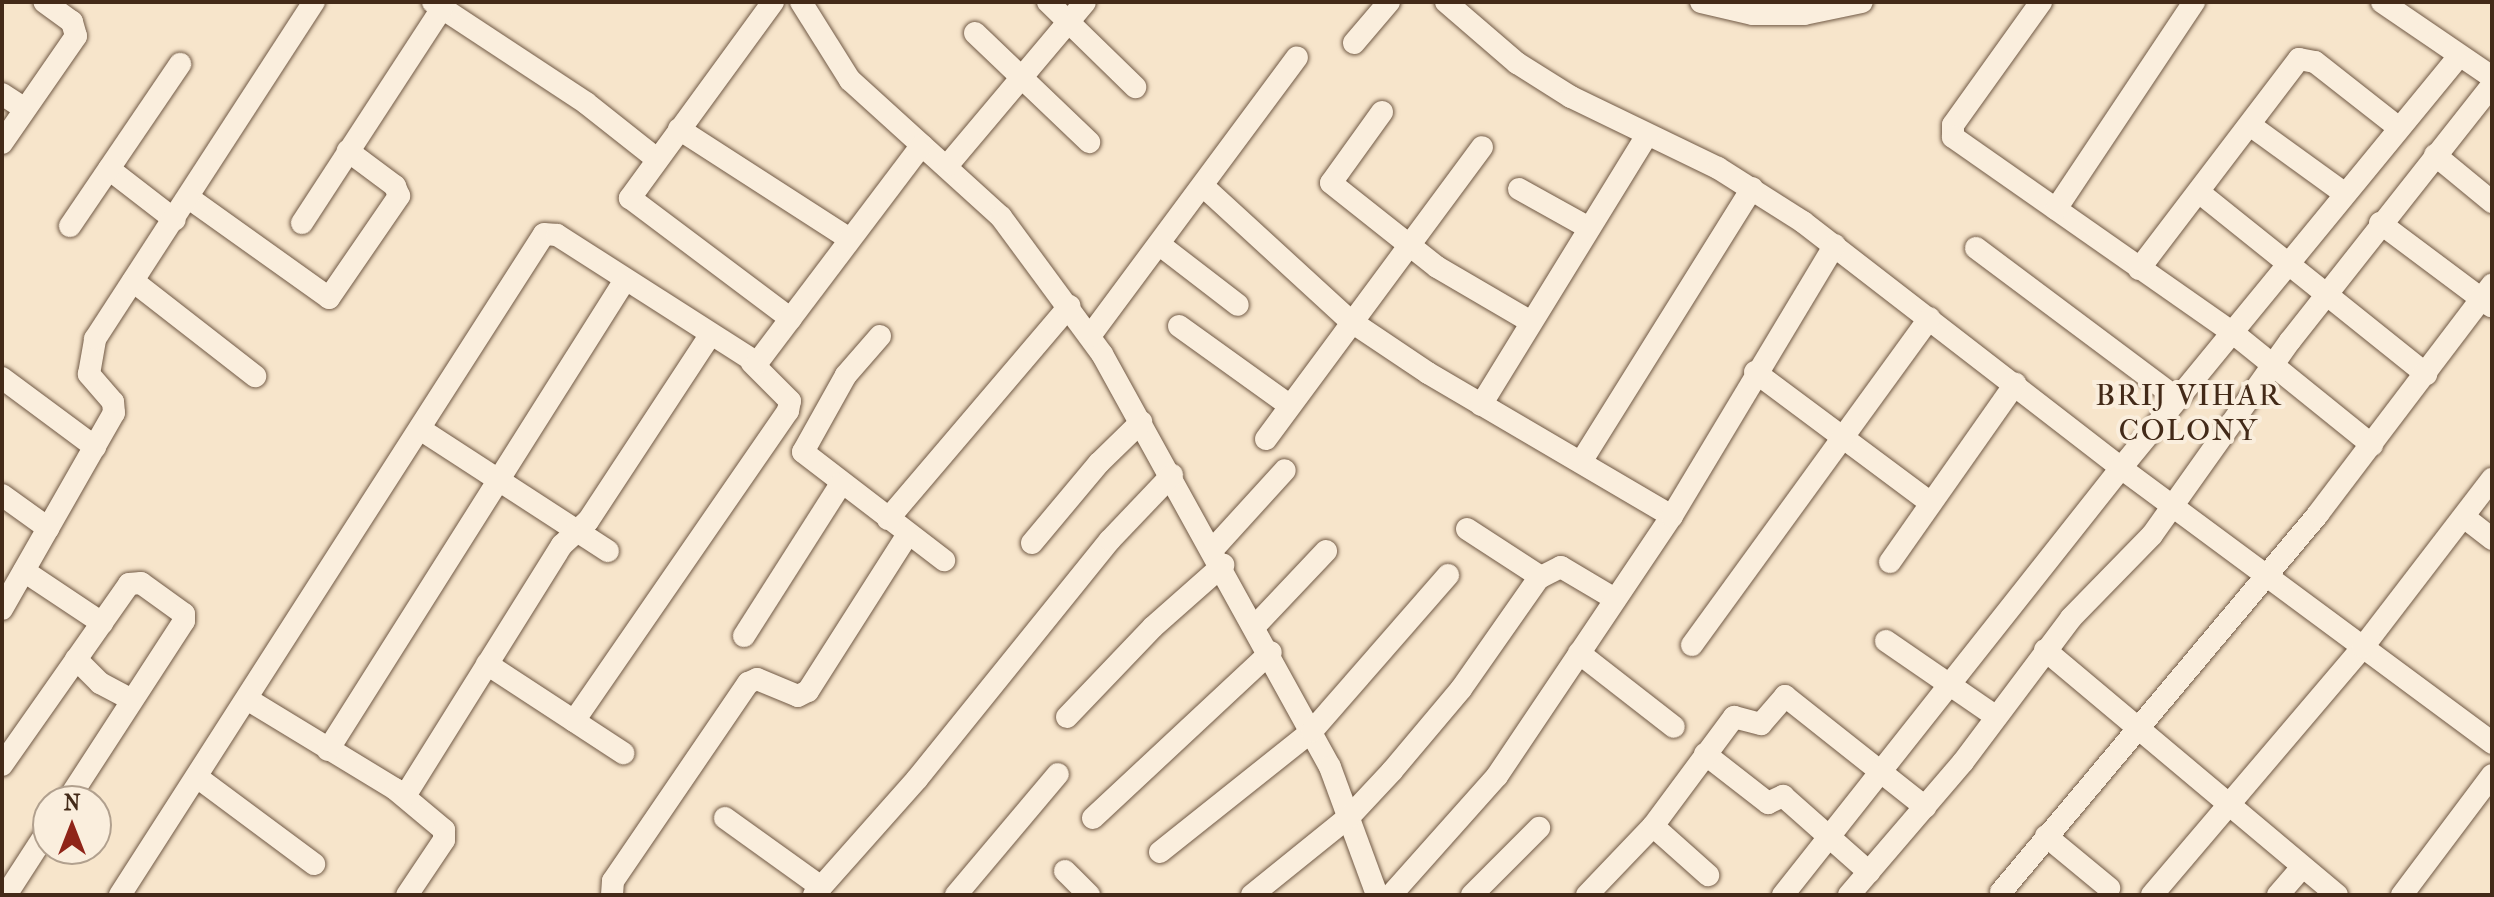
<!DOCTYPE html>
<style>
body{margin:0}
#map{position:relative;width:2494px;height:897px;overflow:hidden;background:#f7e5cb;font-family:"IM FELL French Canon",serif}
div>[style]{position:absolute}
.roads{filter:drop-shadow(0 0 2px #705945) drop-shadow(0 0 2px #705945)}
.minor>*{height:22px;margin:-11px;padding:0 11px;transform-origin:11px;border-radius:11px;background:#faeedd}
span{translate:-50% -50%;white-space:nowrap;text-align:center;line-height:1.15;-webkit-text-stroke:8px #faeedd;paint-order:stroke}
.neighbourhood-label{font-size:30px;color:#432a18;letter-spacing:2px}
.frame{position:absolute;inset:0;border:4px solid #432a18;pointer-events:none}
.north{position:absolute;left:32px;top:785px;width:80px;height:80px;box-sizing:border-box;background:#faeedd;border:2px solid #b1a08e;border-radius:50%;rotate:0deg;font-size:22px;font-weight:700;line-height:32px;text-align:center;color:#432a18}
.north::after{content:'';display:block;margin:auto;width:28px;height:36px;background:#8f2418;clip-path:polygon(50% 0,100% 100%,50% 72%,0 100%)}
</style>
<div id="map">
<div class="roads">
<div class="minor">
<i style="left:433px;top:2px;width:183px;rotate:33.4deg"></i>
<i style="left:586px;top:103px;width:90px;rotate:38.3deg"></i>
<i style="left:773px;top:2px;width:243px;rotate:126.1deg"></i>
<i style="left:630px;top:198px;width:201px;rotate:36.9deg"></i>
<i style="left:801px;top:2px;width:92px;rotate:57.9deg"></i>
<i style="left:850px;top:80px;width:204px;rotate:42.2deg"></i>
<i style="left:1001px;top:217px;width:170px;rotate:53.6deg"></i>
<i style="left:1102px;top:354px;width:472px;rotate:61.1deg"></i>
<i style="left:1330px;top:767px;width:136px;rotate:69.8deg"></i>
<i style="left:1048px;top:2px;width:122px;rotate:44.3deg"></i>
<i style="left:1446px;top:2px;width:94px;rotate:40.7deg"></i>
<i style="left:1517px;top:63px;width:64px;rotate:32.2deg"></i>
<i style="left:1571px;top:97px;width:163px;rotate:25.8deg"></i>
<i style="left:1718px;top:168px;width:101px;rotate:32.4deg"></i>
<i style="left:1803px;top:222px;width:402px;rotate:37.7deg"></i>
<i style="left:2121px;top:468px;width:462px;rotate:36.5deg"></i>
<i style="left:1701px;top:2px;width:53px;rotate:13deg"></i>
<i style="left:1753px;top:14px;width:51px"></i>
<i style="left:1804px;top:14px;width:59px;rotate:-11.7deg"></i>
<i style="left:2041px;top:2px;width:151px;rotate:125.6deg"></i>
<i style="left:1953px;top:125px;width:12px;rotate:90deg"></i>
<i style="left:1953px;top:137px;width:340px;rotate:35deg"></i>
<i style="left:2232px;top:332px;width:180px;rotate:38.9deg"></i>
<i style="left:2382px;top:2px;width:133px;rotate:34.3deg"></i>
<i style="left:975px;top:33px;width:158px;rotate:43.7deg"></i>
<i style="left:1354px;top:43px;width:54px;rotate:-49.5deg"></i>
<i style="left:2px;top:94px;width:27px;rotate:33deg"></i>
<i style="left:1382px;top:112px;width:87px;rotate:125.7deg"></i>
<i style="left:1331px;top:183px;width:135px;rotate:38.4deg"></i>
<i style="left:1437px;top:267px;width:109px;rotate:30.3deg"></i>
<i style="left:2250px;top:125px;width:116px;rotate:35.9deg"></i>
<i style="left:679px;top:129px;width:203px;rotate:32.8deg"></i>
<i style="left:2px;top:143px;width:130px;rotate:-55.3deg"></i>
<i style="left:76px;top:36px;width:15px;rotate:-106deg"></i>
<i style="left:72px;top:22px;width:34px;rotate:-144deg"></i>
<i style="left:2435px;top:155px;width:74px;rotate:39.5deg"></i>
<i style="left:947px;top:166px;width:214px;rotate:-49.9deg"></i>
<i style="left:109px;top:169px;width:83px;rotate:37.7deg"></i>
<i style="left:1203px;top:186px;width:198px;rotate:42.5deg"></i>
<i style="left:1349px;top:320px;width:95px;rotate:33.9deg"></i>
<i style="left:1428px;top:373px;width:283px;rotate:30.4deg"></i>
<i style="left:1519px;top:189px;width:80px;rotate:29.1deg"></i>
<i style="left:2200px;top:193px;width:290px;rotate:38.7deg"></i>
<i style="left:189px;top:198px;width:172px;rotate:35.5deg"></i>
<i style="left:329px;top:298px;width:124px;rotate:-55.5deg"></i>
<i style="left:399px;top:196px;width:11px;rotate:-112deg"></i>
<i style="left:395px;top:186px;width:59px;rotate:-143.3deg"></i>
<i style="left:2056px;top:209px;width:249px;rotate:-56.3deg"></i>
<i style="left:302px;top:223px;width:257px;rotate:-56.9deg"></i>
<i style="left:2380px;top:223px;width:139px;rotate:36.8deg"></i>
<i style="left:70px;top:226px;width:196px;rotate:-55.8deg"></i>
<i style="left:1160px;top:245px;width:98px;rotate:37.6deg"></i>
<i style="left:1976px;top:248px;width:252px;rotate:36.8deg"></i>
<i style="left:2139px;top:269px;width:264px;rotate:-52.7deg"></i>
<i style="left:2299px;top:59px;width:16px;rotate:11deg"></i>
<i style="left:2315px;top:62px;width:105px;rotate:38.1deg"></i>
<i style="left:133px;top:281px;width:155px;rotate:37.9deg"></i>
<i style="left:1179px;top:326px;width:135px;rotate:35.7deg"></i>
<i style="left:880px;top:336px;width:52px;rotate:131.1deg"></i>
<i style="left:846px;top:375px;width:88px;rotate:119.2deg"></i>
<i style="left:803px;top:452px;width:178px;rotate:37.5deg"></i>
<i style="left:1090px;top:336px;width:347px;rotate:-53.4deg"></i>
<i style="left:1755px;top:372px;width:219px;rotate:36.7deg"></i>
<i style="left:2px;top:378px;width:116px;rotate:36.6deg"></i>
<i style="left:1481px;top:405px;width:317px;rotate:-58.4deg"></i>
<i style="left:420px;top:429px;width:224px;rotate:33deg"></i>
<i style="left:1266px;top:439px;width:363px;rotate:-53.5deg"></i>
<i style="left:1581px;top:462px;width:323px;rotate:-58deg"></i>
<i style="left:2px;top:495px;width:57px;rotate:35.7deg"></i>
<i style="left:2464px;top:517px;width:36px;rotate:38deg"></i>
<i style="left:888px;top:519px;width:280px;rotate:-49.6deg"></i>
<i style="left:1467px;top:529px;width:88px;rotate:33deg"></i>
<i style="left:1541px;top:577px;width:22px;rotate:-27deg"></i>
<i style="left:1561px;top:567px;width:63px;rotate:30.7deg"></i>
<i style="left:1032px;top:543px;width:104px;rotate:-50.1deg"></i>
<i style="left:1099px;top:463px;width:59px;rotate:-44.3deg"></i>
<i style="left:1214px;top:548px;width:105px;rotate:-47.7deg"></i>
<i style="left:1890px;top:562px;width:218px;rotate:-54.9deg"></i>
<i style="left:24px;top:571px;width:94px;rotate:33.7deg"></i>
<i style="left:2px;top:609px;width:226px;rotate:-60.3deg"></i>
<i style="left:114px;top:413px;width:11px;rotate:-95deg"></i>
<i style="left:113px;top:402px;width:37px;rotate:-131deg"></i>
<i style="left:89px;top:374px;width:36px;rotate:-80deg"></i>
<i style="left:95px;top:339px;width:402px;rotate:-57deg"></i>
<i style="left:1256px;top:625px;width:102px;rotate:-46.6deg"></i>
<i style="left:744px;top:636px;width:180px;rotate:-57.5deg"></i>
<i style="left:1886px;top:641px;width:132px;rotate:34.5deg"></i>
<i style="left:1692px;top:645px;width:404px;rotate:-54deg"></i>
<i style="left:2045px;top:650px;width:381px;rotate:40deg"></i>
<i style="left:1579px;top:653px;width:120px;rotate:37.9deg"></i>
<i style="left:76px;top:659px;width:34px;rotate:45deg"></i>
<i style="left:100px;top:683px;width:36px;rotate:28deg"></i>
<i style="left:487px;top:664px;width:163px;rotate:33.2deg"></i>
<i style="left:247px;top:699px;width:173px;rotate:31.3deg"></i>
<i style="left:395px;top:789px;width:64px;rotate:39.9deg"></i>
<i style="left:444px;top:830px;width:10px;rotate:90deg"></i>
<i style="left:444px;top:840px;width:66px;rotate:123.9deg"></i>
<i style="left:1067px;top:717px;width:124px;rotate:-46.3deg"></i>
<i style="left:1153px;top:627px;width:94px;rotate:-41.5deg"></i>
<i style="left:574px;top:721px;width:377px;rotate:-55.4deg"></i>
<i style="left:788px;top:411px;width:10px;rotate:-79deg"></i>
<i style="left:790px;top:401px;width:54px;rotate:-135deg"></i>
<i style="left:328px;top:750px;width:556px;rotate:-57.71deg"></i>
<i style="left:1705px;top:754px;width:80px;rotate:37.9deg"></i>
<i style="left:1768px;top:803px;width:17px;rotate:-25deg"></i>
<i style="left:1783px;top:796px;width:115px;rotate:41.5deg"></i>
<i style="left:2px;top:765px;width:221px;rotate:-54.9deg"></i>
<i style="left:129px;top:584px;width:12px;rotate:-5deg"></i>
<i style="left:141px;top:583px;width:53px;rotate:35.8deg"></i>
<i style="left:184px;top:614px;width:7px;rotate:90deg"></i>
<i style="left:184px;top:621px;width:215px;rotate:123deg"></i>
<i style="left:197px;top:777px;width:146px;rotate:36.6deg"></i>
<i style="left:405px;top:796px;width:296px;rotate:-58deg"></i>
<i style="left:562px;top:545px;width:35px;rotate:-43deg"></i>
<i style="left:588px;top:521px;width:222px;rotate:-56.7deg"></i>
<i style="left:725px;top:818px;width:118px;rotate:35.7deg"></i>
<i style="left:1093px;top:818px;width:243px;rotate:-43deg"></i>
<i style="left:1653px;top:826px;width:74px;rotate:41.7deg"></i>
<i style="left:2046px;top:836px;width:82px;rotate:39.5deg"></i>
<i style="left:1160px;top:852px;width:194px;rotate:-38.5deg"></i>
<i style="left:1312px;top:731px;width:207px;rotate:-48.9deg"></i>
<i style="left:1065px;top:871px;width:34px;rotate:45deg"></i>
<i style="left:2001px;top:892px;width:493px;rotate:-50deg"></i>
<i style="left:2318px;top:514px;width:288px;rotate:-52.8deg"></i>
<i style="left:6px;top:895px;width:77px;rotate:-57.1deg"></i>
<i style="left:120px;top:895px;width:785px;rotate:-57.32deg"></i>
<i style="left:544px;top:234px;width:13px;rotate:4deg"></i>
<i style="left:557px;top:235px;width:237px;rotate:32.6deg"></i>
<i style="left:757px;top:363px;width:273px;rotate:-52.9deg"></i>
<i style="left:612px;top:895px;width:14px;rotate:-86deg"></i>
<i style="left:613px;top:881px;width:240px;rotate:-55.7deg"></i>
<i style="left:748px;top:683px;width:10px;rotate:-24deg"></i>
<i style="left:757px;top:679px;width:44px;rotate:22.5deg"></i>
<i style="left:798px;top:696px;width:11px;rotate:-27deg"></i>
<i style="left:808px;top:691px;width:186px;rotate:-57.5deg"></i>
<i style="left:814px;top:895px;width:155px;rotate:-48.4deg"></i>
<i style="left:917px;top:779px;width:307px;rotate:-51.1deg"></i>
<i style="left:1110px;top:540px;width:90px;rotate:-46.4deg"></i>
<i style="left:956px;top:895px;width:158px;rotate:-49.9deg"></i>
<i style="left:1252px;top:895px;width:126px;rotate:-38.9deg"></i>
<i style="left:1350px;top:816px;width:62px;rotate:-47deg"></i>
<i style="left:1392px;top:771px;width:107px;rotate:-49.9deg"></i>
<i style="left:1461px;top:689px;width:138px;rotate:-55deg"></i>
<i style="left:1391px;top:895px;width:159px;rotate:-48.3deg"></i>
<i style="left:1497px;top:776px;width:313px;rotate:-56.1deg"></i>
<i style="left:1672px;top:516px;width:316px;rotate:-59deg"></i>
<i style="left:1472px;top:895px;width:95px;rotate:-45deg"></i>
<i style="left:1587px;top:895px;width:95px;rotate:-46.3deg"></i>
<i style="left:1653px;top:826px;width:136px;rotate:-53.4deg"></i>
<i style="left:1734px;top:717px;width:28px;rotate:15deg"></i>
<i style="left:1761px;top:724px;width:37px;rotate:-49deg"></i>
<i style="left:1785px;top:696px;width:179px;rotate:38.4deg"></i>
<i style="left:1783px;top:895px;width:545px;rotate:-51.64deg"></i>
<i style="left:2121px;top:468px;width:533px;rotate:-50.63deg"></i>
<i style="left:1849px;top:895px;width:175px;rotate:-49.4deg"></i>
<i style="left:1963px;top:762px;width:180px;rotate:-53.1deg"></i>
<i style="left:2071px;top:618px;width:116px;rotate:-45.7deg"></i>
<i style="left:2152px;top:535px;width:238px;rotate:-54.6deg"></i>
<i style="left:2290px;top:341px;width:326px;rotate:-51.7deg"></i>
<i style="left:2152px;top:895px;width:326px;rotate:-49.6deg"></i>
<i style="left:2363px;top:647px;width:212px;rotate:-52.5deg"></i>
<i style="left:2278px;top:895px;width:37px;rotate:-49deg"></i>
<i style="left:2402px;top:895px;width:150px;rotate:-53.1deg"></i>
</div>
</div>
<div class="neighbourhood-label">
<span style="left:2189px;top:413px">BRIJ VIHAR<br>COLONY</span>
</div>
<div class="frame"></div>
<div class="north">N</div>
</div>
